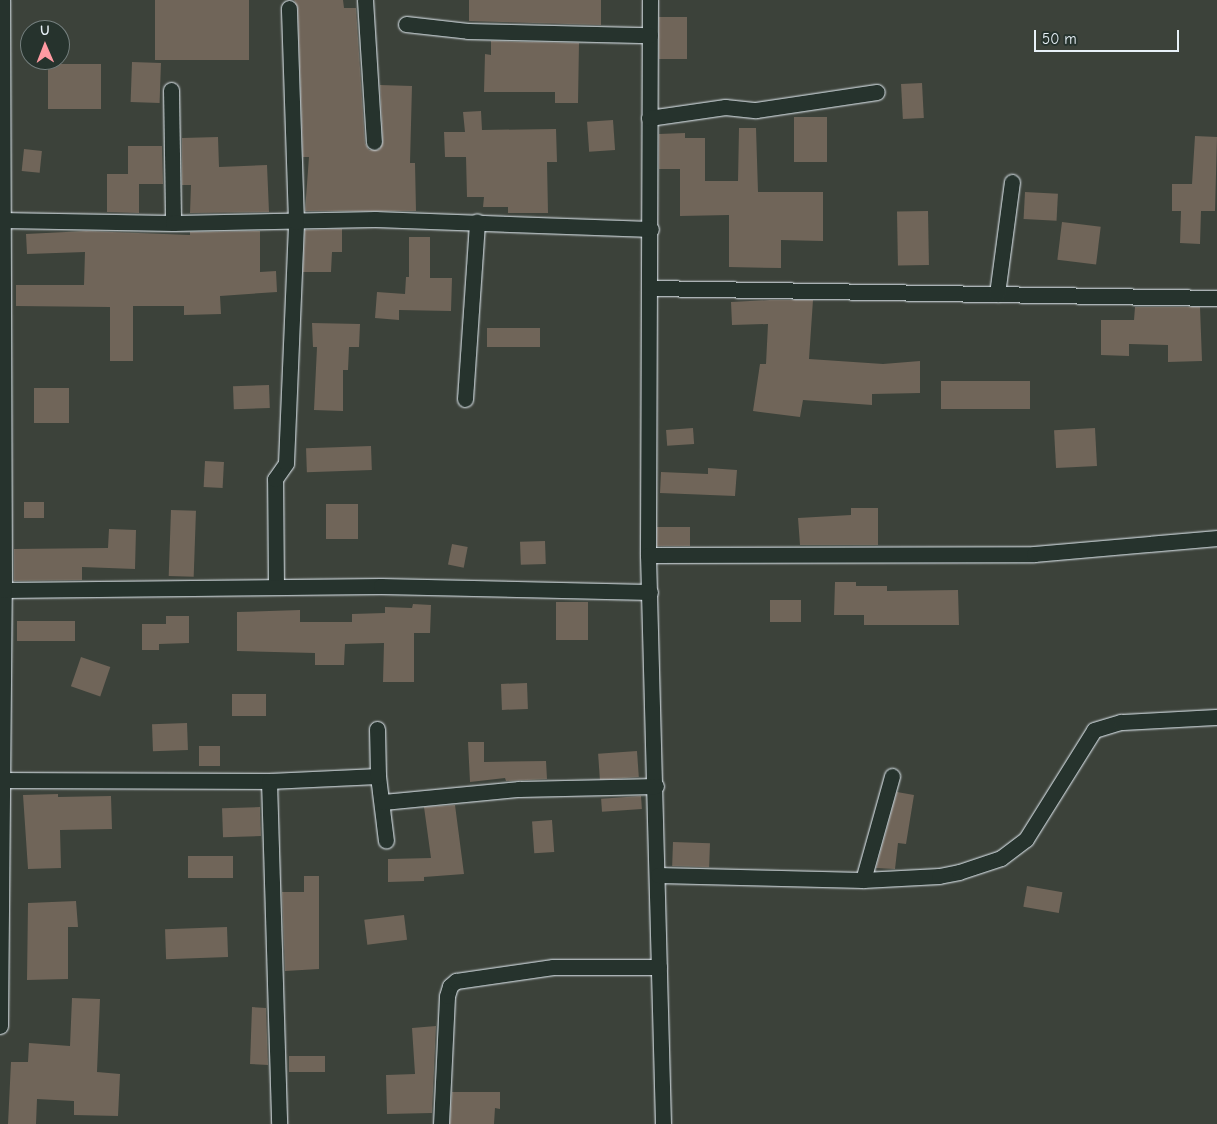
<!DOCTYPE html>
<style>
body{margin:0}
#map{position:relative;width:1217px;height:1124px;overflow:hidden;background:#3c423a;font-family:"Comic Neue",sans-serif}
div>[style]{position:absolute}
.building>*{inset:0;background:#706559;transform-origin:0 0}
.roads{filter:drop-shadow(0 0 1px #e8f1f8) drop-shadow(0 0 1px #e8f1f8)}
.street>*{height:15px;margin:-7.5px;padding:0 7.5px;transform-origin:7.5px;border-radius:7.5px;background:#26332d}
span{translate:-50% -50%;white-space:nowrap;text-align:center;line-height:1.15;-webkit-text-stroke:4.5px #26332d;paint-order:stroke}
.north{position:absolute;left:20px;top:20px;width:50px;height:50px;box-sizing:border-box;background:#26332d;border:1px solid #747f7e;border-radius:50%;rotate:359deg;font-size:14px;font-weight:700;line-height:20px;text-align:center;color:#e8f1f8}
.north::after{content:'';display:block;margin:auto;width:18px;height:22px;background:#ff9aa2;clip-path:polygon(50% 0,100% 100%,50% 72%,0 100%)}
.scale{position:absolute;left:1034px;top:30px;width:145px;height:22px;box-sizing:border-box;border:2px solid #e8f1f8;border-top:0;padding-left:6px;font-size:15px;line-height:18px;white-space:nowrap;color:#e8f1f8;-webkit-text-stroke:4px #26332d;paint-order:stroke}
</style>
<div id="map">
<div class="building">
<i style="left:155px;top:0;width:94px;height:60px"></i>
<i style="clip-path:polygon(294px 0,343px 0,344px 8px,356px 8px,365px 143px,369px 150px,379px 150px,383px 142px,380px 85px,412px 86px,410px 163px,415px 163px,416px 211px,305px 211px,309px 157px,303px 157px,298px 8px)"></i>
<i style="clip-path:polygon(469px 0,601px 0,601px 25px,469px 21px)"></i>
<i style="left:659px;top:17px;width:28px;height:42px"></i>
<i style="clip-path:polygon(491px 41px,579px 43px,578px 103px,555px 103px,555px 92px,484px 92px,485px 54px,491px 55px)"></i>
<i style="left:132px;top:62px;width:29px;height:40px;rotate:2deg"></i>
<i style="left:48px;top:64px;width:53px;height:45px"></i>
<i style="left:922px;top:83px;width:35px;height:21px;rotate:87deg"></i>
<i style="clip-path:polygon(481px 111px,482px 130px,556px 129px,557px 162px,547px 162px,548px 213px,508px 213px,508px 207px,483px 207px,484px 197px,467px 197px,466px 157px,445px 157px,444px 132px,465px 132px,463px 112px)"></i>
<i style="left:794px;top:117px;width:33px;height:45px"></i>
<i style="left:613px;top:120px;width:30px;height:26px;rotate:86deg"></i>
<i style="clip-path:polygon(739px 128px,756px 128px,758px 192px,823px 192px,823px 241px,781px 240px,781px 268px,729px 267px,729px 215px,680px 216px,680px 169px,659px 169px,659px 134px,685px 133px,685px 138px,705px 138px,705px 181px,738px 181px)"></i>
<i style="clip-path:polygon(1195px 136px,1217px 137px,1215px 211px,1201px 211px,1200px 244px,1180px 243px,1181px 211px,1172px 211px,1172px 184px,1192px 184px)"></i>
<i style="clip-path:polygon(218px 137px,219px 167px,267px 165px,269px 212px,190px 213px,191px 185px,182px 185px,182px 138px)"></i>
<i style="clip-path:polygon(128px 146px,162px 146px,163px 184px,139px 184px,139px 213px,107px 212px,107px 174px,128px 174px)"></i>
<i style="left:24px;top:149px;width:18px;height:22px;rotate:6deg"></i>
<i style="left:1025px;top:192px;width:33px;height:27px;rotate:3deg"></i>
<i style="left:928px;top:211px;width:54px;height:31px;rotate:89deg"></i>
<i style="left:1062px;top:222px;width:39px;height:38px;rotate:7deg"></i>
<i style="clip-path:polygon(342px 229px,342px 252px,332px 252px,331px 272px,303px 272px,305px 230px)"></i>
<i style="clip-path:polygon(86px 231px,190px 235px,190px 232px,260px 231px,260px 272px,276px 271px,277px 292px,220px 296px,221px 314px,184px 315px,184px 306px,133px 306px,133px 361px,110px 361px,110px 307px,16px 306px,16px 285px,84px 285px,85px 252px,27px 254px,26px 234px)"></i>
<i style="clip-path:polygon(409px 237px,430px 237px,430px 278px,452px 278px,451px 311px,399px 310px,399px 320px,375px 318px,377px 292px,405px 294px,406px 277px,409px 277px)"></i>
<i style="clip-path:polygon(770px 300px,813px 300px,809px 359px,883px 364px,920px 361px,920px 393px,872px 394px,872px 405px,803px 400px,800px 417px,753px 411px,760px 364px,766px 364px,768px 324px,732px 325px,731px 302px)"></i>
<i style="clip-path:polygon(1135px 307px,1200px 307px,1202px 361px,1168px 362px,1168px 345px,1129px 344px,1129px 356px,1101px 355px,1101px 320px,1134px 320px)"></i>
<i style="clip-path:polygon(312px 323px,360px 324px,359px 347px,349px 347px,348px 370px,343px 370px,343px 411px,314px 410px,317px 347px,313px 347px)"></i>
<i style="left:487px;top:328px;width:53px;height:19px"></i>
<i style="left:941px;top:381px;width:89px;height:28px"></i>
<i style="left:269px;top:385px;width:23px;height:36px;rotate:88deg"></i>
<i style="left:34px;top:388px;width:35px;height:35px"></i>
<i style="left:693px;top:428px;width:16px;height:27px;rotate:86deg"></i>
<i style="left:1095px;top:428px;width:38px;height:41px;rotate:87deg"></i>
<i style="left:371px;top:446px;width:24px;height:65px;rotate:88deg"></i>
<i style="left:205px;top:461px;width:19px;height:26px;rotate:3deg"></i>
<i style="clip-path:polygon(708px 468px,737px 470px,735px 496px,660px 493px,661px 472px,708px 474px)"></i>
<i style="left:24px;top:502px;width:20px;height:16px"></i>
<i style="left:326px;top:504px;width:32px;height:35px"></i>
<i style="clip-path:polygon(851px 508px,878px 508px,878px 545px,800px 545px,798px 518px,851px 515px)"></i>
<i style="left:171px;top:510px;width:25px;height:66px;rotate:2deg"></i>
<i style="left:657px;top:527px;width:33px;height:19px"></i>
<i style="clip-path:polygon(109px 529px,136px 530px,135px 569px,82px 567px,82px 580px,14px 581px,14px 549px,108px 548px)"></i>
<i style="left:545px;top:541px;width:23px;height:25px;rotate:88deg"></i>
<i style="left:452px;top:544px;width:16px;height:21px;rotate:11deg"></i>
<i style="clip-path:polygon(835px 582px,856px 582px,856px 586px,887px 586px,887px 591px,958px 590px,959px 625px,864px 625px,864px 615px,834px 615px)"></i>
<i style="left:770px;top:600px;width:31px;height:22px"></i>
<i style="left:588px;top:602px;width:38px;height:32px;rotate:90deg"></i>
<i style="clip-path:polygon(413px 604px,431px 605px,430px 633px,414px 633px,414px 682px,383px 682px,384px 643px,345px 644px,344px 665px,315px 665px,315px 653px,237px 651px,237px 612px,300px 610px,300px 622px,352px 622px,352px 614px,385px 613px,385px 607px,412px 608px)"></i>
<i style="clip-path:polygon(166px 616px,189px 616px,189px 643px,159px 644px,159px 650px,142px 650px,142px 624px,166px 624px)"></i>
<i style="left:17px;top:621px;width:58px;height:20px"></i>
<i style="left:81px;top:657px;width:31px;height:31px;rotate:19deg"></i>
<i style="left:527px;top:683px;width:26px;height:26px;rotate:88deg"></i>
<i style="left:232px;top:694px;width:34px;height:22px"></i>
<i style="left:187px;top:723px;width:27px;height:35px;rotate:88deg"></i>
<i style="clip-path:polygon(468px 742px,484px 742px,484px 762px,546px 761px,547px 779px,506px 781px,505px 778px,470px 782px)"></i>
<i style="left:199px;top:746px;width:21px;height:20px"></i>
<i style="left:637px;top:751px;width:26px;height:39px;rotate:86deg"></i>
<i style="clip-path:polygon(897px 792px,914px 795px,906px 844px,898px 843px,895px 869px,876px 868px)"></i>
<i style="clip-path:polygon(58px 794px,58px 797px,111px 796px,112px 829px,60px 830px,61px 868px,28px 869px,23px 795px)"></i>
<i style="left:641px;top:796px;width:13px;height:40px;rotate:86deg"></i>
<i style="clip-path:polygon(455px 805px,464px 874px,424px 877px,424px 881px,388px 882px,388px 859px,431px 858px,424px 807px)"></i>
<i style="left:260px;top:807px;width:29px;height:38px;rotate:88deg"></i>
<i style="left:552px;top:820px;width:32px;height:20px;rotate:86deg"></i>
<i style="left:673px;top:842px;width:37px;height:24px;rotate:2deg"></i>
<i style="left:188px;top:856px;width:45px;height:22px"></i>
<i style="clip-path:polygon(304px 876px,319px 876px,319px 969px,285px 971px,282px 892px,304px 892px)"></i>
<i style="left:1027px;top:886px;width:36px;height:21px;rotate:10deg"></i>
<i style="clip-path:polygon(76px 901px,78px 927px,68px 927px,68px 979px,27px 980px,28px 903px)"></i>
<i style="left:404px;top:915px;width:25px;height:40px;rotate:83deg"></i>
<i style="left:227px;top:927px;width:30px;height:62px;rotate:88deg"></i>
<i style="clip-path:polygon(72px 998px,100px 999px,97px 1072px,120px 1074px,118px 1116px,74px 1115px,74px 1101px,37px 1099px,36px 1124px,8px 1124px,11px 1062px,28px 1062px,29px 1043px,70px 1046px)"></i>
<i style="clip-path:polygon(252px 1007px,266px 1008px,268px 1065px,250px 1064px)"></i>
<i style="clip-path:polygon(436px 1026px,432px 1113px,387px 1114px,386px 1075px,415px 1074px,412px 1028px)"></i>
<i style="left:325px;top:1056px;width:16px;height:36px;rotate:90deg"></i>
<i style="clip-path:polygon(452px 1092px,500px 1092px,500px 1109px,495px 1108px,494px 1124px,450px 1124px)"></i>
</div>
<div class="roads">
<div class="street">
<i style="left:365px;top:0;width:142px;rotate:86.4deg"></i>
<i style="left:650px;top:0;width:555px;rotate:90.21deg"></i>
<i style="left:648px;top:555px;width:569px;rotate:88.49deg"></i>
<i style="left:406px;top:24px;width:62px;rotate:6.4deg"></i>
<i style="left:468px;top:31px;width:182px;rotate:1.3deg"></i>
<i style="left:171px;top:90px;width:133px;rotate:89.1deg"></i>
<i style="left:649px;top:118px;width:77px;rotate:-8.2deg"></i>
<i style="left:725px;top:107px;width:31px;rotate:6deg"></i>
<i style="left:756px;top:110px;width:122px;rotate:-8.5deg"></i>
<i style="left:1px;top:220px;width:172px;rotate:1deg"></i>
<i style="left:173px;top:223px;width:202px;rotate:-1.1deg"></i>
<i style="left:375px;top:219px;width:276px;rotate:2.1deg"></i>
<i style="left:650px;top:288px;width:567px;rotate:1.01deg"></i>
<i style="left:997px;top:294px;width:113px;rotate:-82.4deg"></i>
<i style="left:465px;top:399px;width:178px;rotate:-86.1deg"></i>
<i style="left:648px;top:555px;width:386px;rotate:-0.1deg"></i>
<i style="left:1034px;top:554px;width:184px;rotate:-5deg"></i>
<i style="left:276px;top:586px;width:107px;rotate:-90.5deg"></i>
<i style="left:275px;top:479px;width:19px;rotate:-55deg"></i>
<i style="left:286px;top:463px;width:241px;rotate:-87.6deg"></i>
<i style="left:296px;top:222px;width:214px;rotate:-91.9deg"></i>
<i style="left:4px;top:590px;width:377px;rotate:-0.6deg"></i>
<i style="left:381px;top:586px;width:269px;rotate:1.3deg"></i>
<i style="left:378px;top:776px;width:65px;rotate:83deg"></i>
<i style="left:1px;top:780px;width:268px;rotate:0.2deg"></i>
<i style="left:269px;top:781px;width:343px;rotate:88.3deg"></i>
<i style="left:269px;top:781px;width:109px;rotate:-2.6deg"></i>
<i style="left:378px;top:776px;width:47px;rotate:-91.2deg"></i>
<i style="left:383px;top:802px;width:137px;rotate:-5.5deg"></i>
<i style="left:519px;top:789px;width:137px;rotate:-1.3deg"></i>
<i style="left:658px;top:875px;width:205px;rotate:1.4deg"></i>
<i style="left:863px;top:880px;width:76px;rotate:-3deg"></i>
<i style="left:939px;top:876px;width:20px;rotate:-11deg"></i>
<i style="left:959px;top:872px;width:44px;rotate:-18.4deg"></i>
<i style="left:1001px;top:858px;width:31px;rotate:-37deg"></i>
<i style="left:1026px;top:839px;width:128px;rotate:-58deg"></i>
<i style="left:1094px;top:730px;width:28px;rotate:-17deg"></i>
<i style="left:1121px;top:722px;width:96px;rotate:-3deg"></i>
<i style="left:863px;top:880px;width:108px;rotate:-74.4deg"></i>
<i style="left:0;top:1026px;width:436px;rotate:-89.5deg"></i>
<i style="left:4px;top:590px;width:590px;rotate:-90.19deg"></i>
<i style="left:441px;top:1124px;width:128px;rotate:-87.3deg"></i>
<i style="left:447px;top:996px;width:10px;rotate:-73deg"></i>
<i style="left:450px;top:986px;width:8px;rotate:-40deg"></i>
<i style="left:456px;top:981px;width:98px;rotate:-8.2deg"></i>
<i style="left:553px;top:967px;width:106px"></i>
</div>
</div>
<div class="north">U</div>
<div class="scale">50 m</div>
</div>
